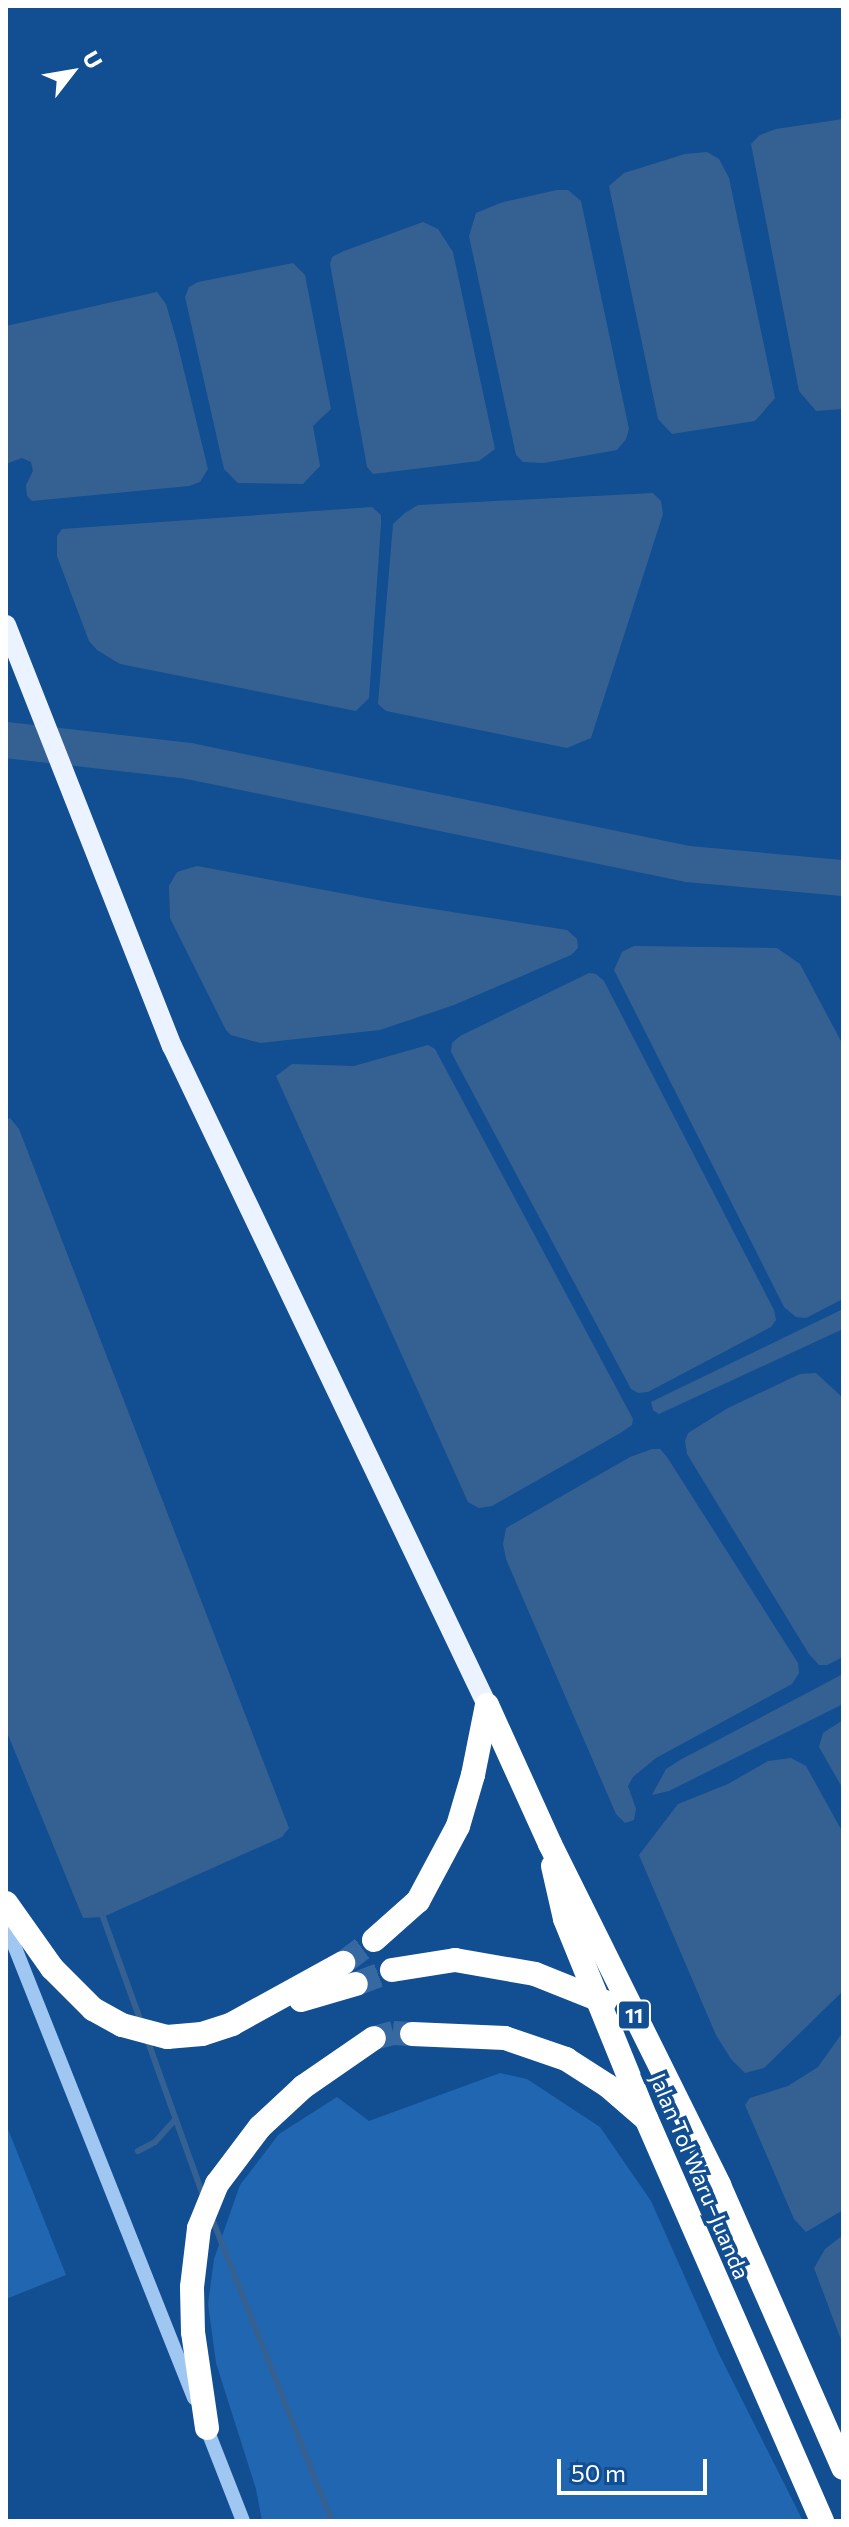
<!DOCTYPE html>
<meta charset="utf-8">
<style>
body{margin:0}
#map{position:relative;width:849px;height:2527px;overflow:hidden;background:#124e92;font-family:Commissioner,sans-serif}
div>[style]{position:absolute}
.green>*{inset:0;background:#2166b0}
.water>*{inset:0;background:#356192}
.stream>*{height:6px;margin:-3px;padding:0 3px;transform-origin:3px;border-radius:3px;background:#356192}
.river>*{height:36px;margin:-18px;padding:0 18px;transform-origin:18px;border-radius:18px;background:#356192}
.highway-tunnel>*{height:24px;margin-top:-12px;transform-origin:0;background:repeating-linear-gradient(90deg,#3669a2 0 24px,transparent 0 36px)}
.minor>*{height:14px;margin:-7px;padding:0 7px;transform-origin:7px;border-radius:7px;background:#9fc7f2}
.major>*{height:20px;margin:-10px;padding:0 10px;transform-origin:10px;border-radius:10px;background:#eaf3ff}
.highway>*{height:24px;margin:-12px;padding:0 12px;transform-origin:12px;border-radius:12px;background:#fff}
span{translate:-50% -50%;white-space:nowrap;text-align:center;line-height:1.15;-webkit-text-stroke:7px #124e92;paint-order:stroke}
.shield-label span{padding:2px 6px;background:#124e92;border:2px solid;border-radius:6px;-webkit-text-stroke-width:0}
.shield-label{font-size:20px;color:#fff;font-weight:700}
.street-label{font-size:22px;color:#fff}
.frame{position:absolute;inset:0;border:8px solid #fff;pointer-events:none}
.north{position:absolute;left:32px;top:32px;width:80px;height:80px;-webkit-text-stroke:6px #124e92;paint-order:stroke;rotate:59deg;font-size:22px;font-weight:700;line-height:32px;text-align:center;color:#fff}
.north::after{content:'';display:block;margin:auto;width:28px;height:36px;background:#fff;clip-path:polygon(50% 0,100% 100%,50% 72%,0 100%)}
.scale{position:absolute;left:557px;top:2459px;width:150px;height:36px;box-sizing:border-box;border:4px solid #fff;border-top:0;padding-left:10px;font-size:24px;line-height:28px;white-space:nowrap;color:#fff;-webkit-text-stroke:6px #124e92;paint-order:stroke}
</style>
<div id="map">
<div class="green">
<i style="clip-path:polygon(500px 2073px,527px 2079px,600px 2127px,651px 2201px,719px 2354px,803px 2521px,262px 2521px,256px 2489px,216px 2363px,208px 2304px,214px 2259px,240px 2185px,279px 2134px,337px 2097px,369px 2121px)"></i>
<i style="clip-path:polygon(6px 2124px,66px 2275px,6px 2299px)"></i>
</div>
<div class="water">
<i style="clip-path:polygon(843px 119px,843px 409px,816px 411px,799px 391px,751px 144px,760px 135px,776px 129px)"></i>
<i style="clip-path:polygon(707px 152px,719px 159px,729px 178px,775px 398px,755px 421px,672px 434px,658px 419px,609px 186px,624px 173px,685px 154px)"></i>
<i style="clip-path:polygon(557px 190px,568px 190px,581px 201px,629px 429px,626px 439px,617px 450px,544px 463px,523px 462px,516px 455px,469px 236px,476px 213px,503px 202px)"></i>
<i style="clip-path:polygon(423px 222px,438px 229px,453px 252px,495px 449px,479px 461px,373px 474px,367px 467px,330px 264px,332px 257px,344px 251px)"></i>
<i style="clip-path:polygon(293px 263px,305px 275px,331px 409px,313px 426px,320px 466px,303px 484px,238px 483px,224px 469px,185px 297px,189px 287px,198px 282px)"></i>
<i style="clip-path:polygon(157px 292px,166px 304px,177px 342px,208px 469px,200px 482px,189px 486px,32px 501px,27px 496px,26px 485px,33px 471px,31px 462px,22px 458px,6px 464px,6px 326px)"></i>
<i style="clip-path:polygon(653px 493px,661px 501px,663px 514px,591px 738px,567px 748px,386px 711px,378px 704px,393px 524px,405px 513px,418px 505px)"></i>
<i style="clip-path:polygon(372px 507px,381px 515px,381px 524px,369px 698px,356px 711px,120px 664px,97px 650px,89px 641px,57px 556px,57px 536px,62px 529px)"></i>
<i style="clip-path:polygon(197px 866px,388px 902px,567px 930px,577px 939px,578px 948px,571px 955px,454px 1005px,380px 1030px,260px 1043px,231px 1035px,226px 1030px,170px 918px,169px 886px,177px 872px)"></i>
<i style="clip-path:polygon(634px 946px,777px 948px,800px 964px,843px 1045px,843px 1299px,806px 1318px,796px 1317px,784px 1307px,614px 970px,622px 952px)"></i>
<i style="clip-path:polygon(589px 973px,596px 974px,604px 981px,774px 1310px,776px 1320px,771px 1327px,648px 1392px,638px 1393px,631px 1389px,451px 1052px,452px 1043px,460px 1036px)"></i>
<i style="clip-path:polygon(428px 1045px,435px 1049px,633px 1419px,632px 1425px,622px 1432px,492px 1506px,479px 1508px,468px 1502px,276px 1076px,292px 1064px,354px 1066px)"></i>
<i style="clip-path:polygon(10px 1118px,19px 1129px,289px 1828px,282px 1837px,103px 1917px,83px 1918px,6px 1730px,6px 1120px)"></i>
<i style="clip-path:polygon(843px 1309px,843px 1329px,659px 1414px,653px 1410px,651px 1402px)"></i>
<i style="clip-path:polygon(816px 1373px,843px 1398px,843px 1657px,827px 1665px,819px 1665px,809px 1654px,687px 1454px,685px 1441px,688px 1433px,728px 1408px,800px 1374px)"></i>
<i style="clip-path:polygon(652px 1449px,660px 1449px,667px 1457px,798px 1663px,799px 1673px,792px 1684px,656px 1758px,633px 1777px,628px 1786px,636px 1809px,634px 1820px,625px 1823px,616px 1814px,506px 1559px,503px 1544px,506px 1528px,630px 1457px)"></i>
<i style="clip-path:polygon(843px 1674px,843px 1704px,669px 1791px,652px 1795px,666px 1769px,680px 1760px)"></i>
<i style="clip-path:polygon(843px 1720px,843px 1789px,819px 1747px,823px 1733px)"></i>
<i style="clip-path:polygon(791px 1758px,806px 1766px,843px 1833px,843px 1991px,764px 2068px,745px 2073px,731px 2059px,716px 2035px,639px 1855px,678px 1804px,728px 1784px,768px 1761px)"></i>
<i style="clip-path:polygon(843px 2032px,843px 2210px,806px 2232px,794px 2219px,745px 2105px,750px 2098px,788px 2086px,818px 2067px)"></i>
<i style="clip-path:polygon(843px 2235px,843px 2345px,814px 2268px,825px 2249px)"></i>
</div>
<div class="stream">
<i style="left:103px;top:1917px;width:115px;rotate:70.1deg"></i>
<i style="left:147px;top:2039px;width:169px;rotate:70.3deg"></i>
<i style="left:138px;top:2151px;width:19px;rotate:-28deg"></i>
<i style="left:155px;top:2142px;width:30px;rotate:-48deg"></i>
<i style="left:211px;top:2216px;width:328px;rotate:68.4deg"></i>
</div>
<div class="river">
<i style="left:6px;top:740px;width:184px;rotate:6.5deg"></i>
<i style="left:189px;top:761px;width:510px;rotate:11.66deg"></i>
<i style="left:688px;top:864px;width:156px;rotate:5.2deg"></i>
</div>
<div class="highway-tunnel">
<i style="left:343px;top:1963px;width:39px;rotate:-37deg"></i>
<i style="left:356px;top:1984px;width:39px;rotate:-21deg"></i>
<i style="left:374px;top:2038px;width:20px;rotate:-15deg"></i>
<i style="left:393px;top:2033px;width:19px;rotate:3deg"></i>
</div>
<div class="minor">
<i style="left:6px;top:1925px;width:509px;rotate:68.32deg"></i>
<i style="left:205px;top:2424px;width:104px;rotate:68.6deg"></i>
</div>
<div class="major">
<i style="left:6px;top:625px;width:453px;rotate:68.5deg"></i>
<i style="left:172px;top:1046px;width:730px;rotate:64.45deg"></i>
</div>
<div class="highway">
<i style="left:487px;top:1705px;width:153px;rotate:65.6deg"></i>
<i style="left:550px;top:1844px;width:381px;rotate:63.6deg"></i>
<i style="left:719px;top:2185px;width:309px;rotate:66.3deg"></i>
<i style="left:553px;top:1866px;width:54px;rotate:77.2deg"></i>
<i style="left:565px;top:1919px;width:215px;rotate:67.9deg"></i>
<i style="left:646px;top:2118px;width:440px;rotate:66.4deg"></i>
<i style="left:6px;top:1903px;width:80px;rotate:54.7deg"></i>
<i style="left:52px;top:1968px;width:58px;rotate:45deg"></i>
<i style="left:93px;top:2009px;width:33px;rotate:29deg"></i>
<i style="left:122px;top:2025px;width:47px;rotate:14.9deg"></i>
<i style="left:167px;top:2037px;width:35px;rotate:-5deg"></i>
<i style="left:202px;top:2034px;width:32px;rotate:-18deg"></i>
<i style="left:232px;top:2024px;width:127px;rotate:-28.8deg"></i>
<i style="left:374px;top:1940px;width:59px;rotate:-41.6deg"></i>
<i style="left:418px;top:1901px;width:85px;rotate:-61.9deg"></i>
<i style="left:458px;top:1826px;width:53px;rotate:-73.6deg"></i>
<i style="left:473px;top:1775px;width:71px;rotate:-78.7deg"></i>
<i style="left:392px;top:1970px;width:64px;rotate:-9deg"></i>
<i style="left:455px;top:1960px;width:81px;rotate:9.9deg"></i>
<i style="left:535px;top:1974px;width:75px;rotate:21.8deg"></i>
<i style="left:301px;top:2000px;width:57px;rotate:-16.2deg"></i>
<i style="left:412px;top:2034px;width:93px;rotate:2.5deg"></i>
<i style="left:505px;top:2038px;width:65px;rotate:19deg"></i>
<i style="left:566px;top:2059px;width:50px;rotate:32.7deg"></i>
<i style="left:608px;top:2086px;width:48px;rotate:40.7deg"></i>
<i style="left:207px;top:2428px;width:97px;rotate:-98.3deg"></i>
<i style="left:193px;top:2332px;width:45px;rotate:-91.3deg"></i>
<i style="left:192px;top:2287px;width:59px;rotate:-83.2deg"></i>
<i style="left:199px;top:2228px;width:48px;rotate:-67.8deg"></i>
<i style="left:217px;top:2184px;width:71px;rotate:-53deg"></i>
<i style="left:260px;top:2127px;width:59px;rotate:-42.9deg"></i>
<i style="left:303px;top:2087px;width:86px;rotate:-34.6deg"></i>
</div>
<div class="shield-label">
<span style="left:634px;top:2015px">11</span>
</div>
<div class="street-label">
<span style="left:700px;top:2176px;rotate:67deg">Jalan Tol Waru–Juanda</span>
</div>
<div class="frame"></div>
<div class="north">U</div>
<div class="scale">50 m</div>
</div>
